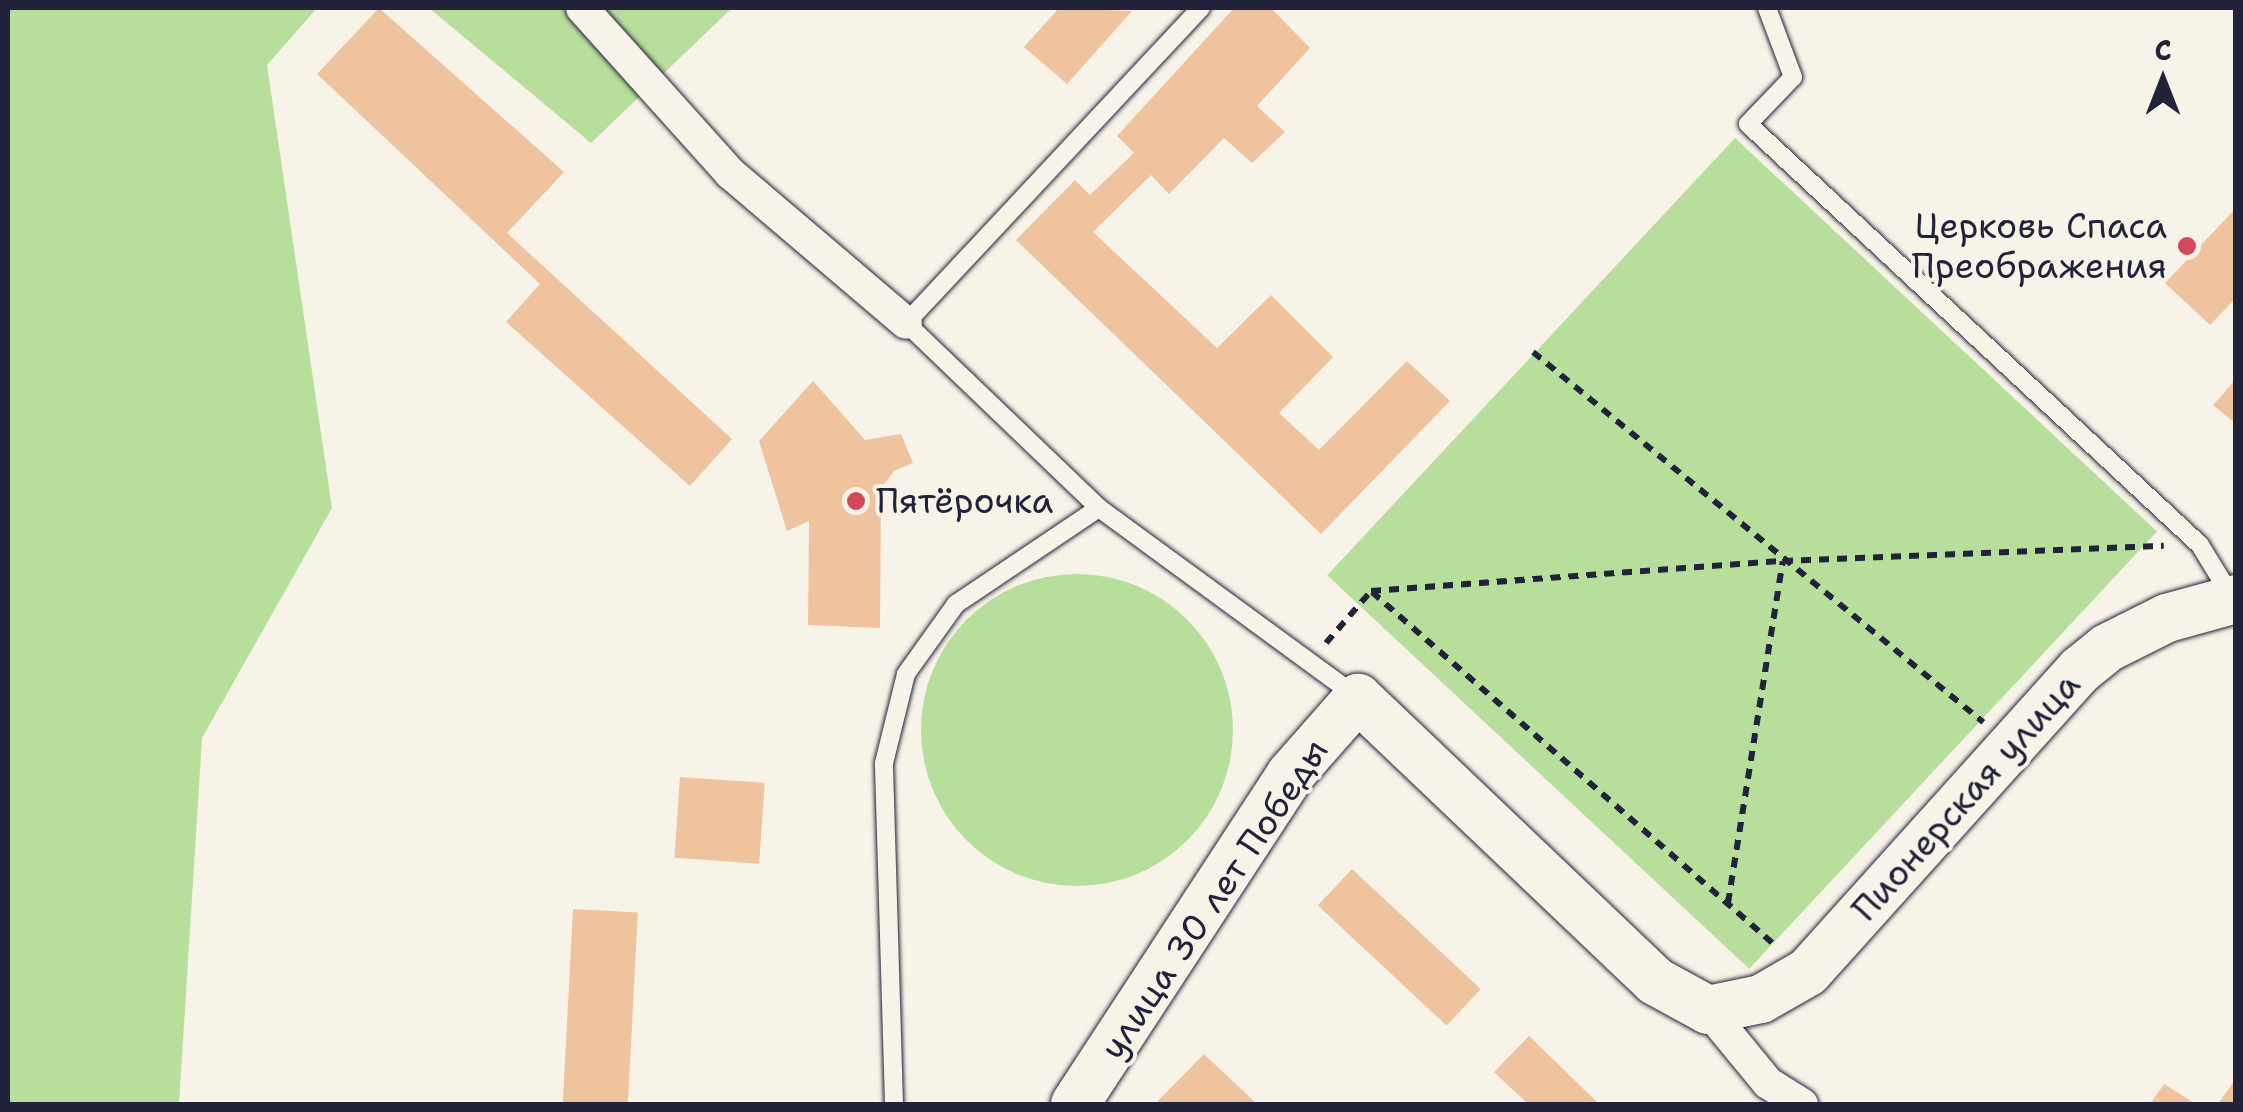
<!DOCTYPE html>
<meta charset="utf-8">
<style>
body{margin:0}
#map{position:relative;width:2243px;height:1112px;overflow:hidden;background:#f7f3e8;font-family:"Shantell Sans",sans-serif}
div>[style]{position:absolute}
.green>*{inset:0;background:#b7de9a;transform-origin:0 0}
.round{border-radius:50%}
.building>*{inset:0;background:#f0c39f;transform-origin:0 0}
.path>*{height:6px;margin-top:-3px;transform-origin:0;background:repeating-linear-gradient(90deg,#22223b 0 10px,transparent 0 18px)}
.roads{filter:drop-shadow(0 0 2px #22223b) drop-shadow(0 0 2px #22223b)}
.lane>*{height:18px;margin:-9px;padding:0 9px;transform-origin:9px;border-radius:9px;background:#f7f3e8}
.street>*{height:32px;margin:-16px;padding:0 16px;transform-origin:16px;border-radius:16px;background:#f7f3e8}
.secondary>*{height:48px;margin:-24px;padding:0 24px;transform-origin:24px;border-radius:24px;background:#f7f3e8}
.dots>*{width:28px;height:28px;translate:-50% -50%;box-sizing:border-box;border:5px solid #f7f3e8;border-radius:50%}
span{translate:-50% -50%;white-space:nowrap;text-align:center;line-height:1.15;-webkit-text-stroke:8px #f7f3e8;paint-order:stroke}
.poi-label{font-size:35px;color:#22223b}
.right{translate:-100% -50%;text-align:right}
.left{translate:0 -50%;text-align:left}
.street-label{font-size:35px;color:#22223b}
.frame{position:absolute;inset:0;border:10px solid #22223b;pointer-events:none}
.north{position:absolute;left:2113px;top:30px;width:100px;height:100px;-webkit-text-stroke:8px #f7f3e8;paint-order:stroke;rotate:0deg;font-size:28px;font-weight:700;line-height:40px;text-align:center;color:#22223b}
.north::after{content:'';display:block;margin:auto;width:35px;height:45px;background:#22223b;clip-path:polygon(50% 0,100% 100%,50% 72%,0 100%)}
</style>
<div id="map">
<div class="green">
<i style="clip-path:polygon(8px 8px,317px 8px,267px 65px,332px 508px,202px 738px,179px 1104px,8px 1104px)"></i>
<i style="clip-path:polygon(429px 8px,732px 8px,591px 143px)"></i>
<i style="left:1735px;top:138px;width:577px;height:598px;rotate:43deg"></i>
<i class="round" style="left:921px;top:574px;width:312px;height:312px"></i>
</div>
<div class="building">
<i style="clip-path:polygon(379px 8px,564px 172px,507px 233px,732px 439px,690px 486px,506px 322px,540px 284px,317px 74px)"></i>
<i style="clip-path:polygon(1059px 8px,1132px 11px,1067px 84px,1024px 47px)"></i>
<i style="clip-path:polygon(1234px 8px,1271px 8px,1310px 48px,1257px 106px,1285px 132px,1252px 163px,1224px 138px,1169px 194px,1151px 175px,1093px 232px,1217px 348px,1271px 295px,1333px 357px,1279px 413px,1319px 450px,1407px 361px,1450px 401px,1321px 534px,1016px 240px,1075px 180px,1090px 195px,1134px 153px,1117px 136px)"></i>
<i style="clip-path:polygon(2236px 208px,2236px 298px,2210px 325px,2165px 283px)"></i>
<i style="clip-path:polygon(2236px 379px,2236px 424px,2213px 405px)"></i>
<i style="clip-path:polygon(813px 381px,865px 440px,901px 434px,913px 463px,894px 471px,881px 488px,880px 628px,808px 625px,809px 521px,787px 531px,759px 441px)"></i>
<i style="left:680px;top:777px;width:85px;height:81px;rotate:4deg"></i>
<i style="left:1352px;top:869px;width:176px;height:50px;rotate:43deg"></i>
<i style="left:573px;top:909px;width:65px;height:195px;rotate:3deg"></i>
<i style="clip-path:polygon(1529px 1036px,1599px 1104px,1528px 1104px,1494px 1072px)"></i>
<i style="clip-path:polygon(1204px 1054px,1257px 1104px,1155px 1104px)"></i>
<i style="clip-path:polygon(2236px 1078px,2236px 1104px,2218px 1104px)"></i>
<i style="clip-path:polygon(2164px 1084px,2196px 1104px,2150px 1104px)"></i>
</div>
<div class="path">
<i style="left:1533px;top:352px;width:583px;rotate:39.43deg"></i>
<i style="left:1372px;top:592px;width:537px;rotate:41.23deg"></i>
<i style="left:1326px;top:643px;width:69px;rotate:-49.1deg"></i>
<i style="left:1371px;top:591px;width:413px;rotate:-4.2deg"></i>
<i style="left:1783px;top:561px;width:381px;rotate:-2.3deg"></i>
<i style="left:1728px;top:903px;width:346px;rotate:-80.9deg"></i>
</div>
<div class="roads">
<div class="lane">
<i style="left:1767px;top:8px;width:74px;rotate:69.4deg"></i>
<i style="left:1793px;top:77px;width:65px;rotate:133.8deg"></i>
<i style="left:1748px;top:124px;width:618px;rotate:42.97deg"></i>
<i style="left:2200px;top:545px;width:63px;rotate:58.6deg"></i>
<i style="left:1099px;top:508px;width:267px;rotate:-136.2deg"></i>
<i style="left:906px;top:323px;width:432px;rotate:-46.9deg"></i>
<i style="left:894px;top:1104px;width:341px;rotate:-91.7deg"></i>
<i style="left:884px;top:763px;width:92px;rotate:-76.1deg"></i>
<i style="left:906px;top:674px;width:86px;rotate:-54.5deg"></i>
<i style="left:956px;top:604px;width:172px;rotate:-33.9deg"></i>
<i style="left:1099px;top:508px;width:318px;rotate:36.2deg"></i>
</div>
<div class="street">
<i style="left:582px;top:8px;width:222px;rotate:48.1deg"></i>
<i style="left:730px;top:173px;width:231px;rotate:40.4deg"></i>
<i style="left:1708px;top:1010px;width:94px;rotate:50.6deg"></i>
<i style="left:1768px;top:1083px;width:40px;rotate:32deg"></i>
</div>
<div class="secondary">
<i style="left:1075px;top:1104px;width:393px;rotate:-56.8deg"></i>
<i style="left:1290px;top:775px;width:103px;rotate:-48.6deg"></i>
<i style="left:1358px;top:698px;width:410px;rotate:43.6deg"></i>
<i style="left:1655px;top:981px;width:60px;rotate:28.7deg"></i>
<i style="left:1708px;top:1010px;width:54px;rotate:-11.7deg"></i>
<i style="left:1761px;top:999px;width:54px;rotate:-29.9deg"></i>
<i style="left:1808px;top:972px;width:406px;rotate:-48deg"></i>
<i style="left:2080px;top:670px;width:35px;rotate:-39deg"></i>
<i style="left:2107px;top:648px;width:67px;rotate:-26.6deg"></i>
<i style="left:2167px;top:618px;width:72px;rotate:-15.4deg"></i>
</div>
</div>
<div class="dots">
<i style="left:2187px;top:246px;background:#d1495b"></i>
<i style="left:856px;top:501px;background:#d1495b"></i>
</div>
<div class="poi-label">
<span class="right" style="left:2167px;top:246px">Церковь Спаса<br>Преображения</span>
<span class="left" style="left:876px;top:501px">Пятёрочка</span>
</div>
<div class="street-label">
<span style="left:1966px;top:797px;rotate:-48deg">Пионерская улица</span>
<span style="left:1214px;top:899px;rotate:-56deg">улица 30 лет Победы</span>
</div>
<div class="frame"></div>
<div class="north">С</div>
</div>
